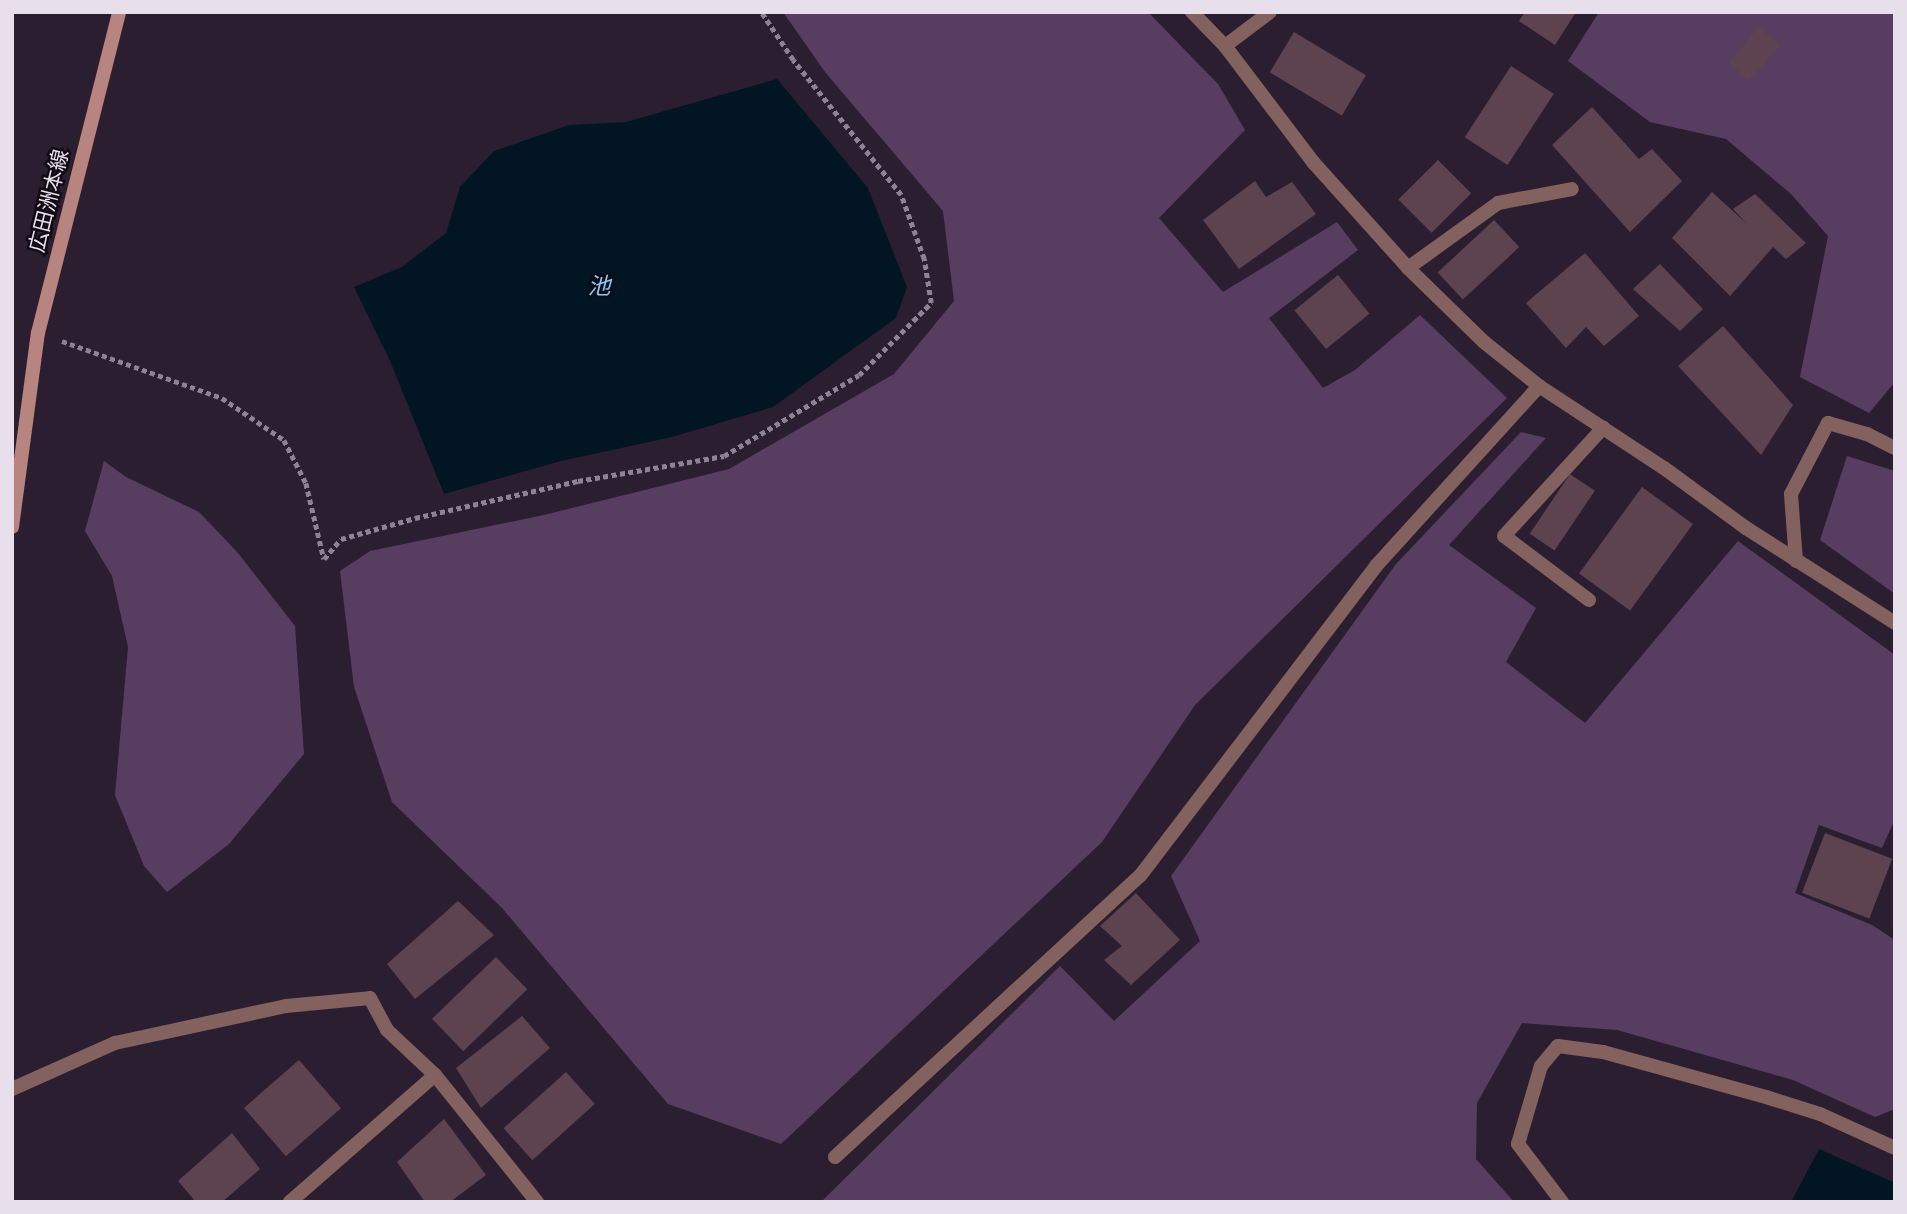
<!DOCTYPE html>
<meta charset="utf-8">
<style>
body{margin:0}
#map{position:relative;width:1907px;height:1214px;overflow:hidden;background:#2c1e31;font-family:"Work Sans","Noto Sans JP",sans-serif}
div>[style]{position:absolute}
.green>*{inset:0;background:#573d60}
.water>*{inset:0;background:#021522}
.building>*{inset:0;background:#5d434f;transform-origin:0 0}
.path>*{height:4.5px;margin-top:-2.25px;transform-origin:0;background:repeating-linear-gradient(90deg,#8e8392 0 5px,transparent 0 8.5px)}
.minor>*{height:14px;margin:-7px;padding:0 7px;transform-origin:7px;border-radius:7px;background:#82615e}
.secondary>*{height:14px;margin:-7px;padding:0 7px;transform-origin:7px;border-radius:7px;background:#b8847f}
span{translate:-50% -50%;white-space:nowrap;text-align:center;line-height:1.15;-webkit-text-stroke:5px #110b13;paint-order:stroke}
.street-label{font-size:21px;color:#e8dfec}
.water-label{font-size:23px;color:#83cafc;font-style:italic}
.frame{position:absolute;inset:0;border:14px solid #e8dfec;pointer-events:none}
</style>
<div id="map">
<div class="green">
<i style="clip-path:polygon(783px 12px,1148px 12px,1218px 84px,1245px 130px,1159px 218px,1223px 292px,1337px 222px,1358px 250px,1269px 318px,1323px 388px,1355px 370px,1420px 315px,1507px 398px,1195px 705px,1102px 842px,781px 1144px,668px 1104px,502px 908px,392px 802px,354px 687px,340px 571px,370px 551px,544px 515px,729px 469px,894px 374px,954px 301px,943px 211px,825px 72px)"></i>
<i style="clip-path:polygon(1599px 12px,1895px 12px,1895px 382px,1869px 413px,1800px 377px,1828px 236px,1791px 194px,1726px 139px,1650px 122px,1568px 61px)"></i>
<i style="clip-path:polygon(1521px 432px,1546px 438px,1449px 545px,1536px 608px,1506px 662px,1585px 723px,1738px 541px,1895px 655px,1895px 819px,1882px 848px,1819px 825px,1795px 893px,1872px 925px,1895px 940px,1895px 1109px,1875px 1117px,1793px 1080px,1617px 1030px,1522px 1023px,1477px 1103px,1476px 1159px,1514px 1202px,821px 1202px,1060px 966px,1114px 1021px,1200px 941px,1171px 876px,1396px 564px)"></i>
<i style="clip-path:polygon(1847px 456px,1895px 471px,1895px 594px,1820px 540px)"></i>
<i style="clip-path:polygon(104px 461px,126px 477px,199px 512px,238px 553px,295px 626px,304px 754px,229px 844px,167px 892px,144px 866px,115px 795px,128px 647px,112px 576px,85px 531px)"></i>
</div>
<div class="water">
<i style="clip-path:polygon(777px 79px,868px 188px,907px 287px,896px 318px,773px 407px,672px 437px,561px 461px,444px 494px,390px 361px,354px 287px,402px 267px,446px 233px,460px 187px,494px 151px,569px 125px,626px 122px)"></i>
<i style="clip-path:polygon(1819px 1149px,1895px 1183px,1895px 1202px,1791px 1202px)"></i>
</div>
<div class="building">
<i style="clip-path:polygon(1525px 12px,1576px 12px,1555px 45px,1519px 21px)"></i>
<i style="left:1759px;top:27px;width:28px;height:47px;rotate:41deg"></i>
<i style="left:1294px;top:32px;width:84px;height:47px;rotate:31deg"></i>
<i style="left:1511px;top:66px;width:51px;height:85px;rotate:33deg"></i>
<i style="clip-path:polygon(1592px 107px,1639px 159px,1652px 149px,1682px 181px,1630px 232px,1552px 145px)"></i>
<i style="left:1438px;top:160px;width:47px;height:56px;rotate:45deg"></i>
<i style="clip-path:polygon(1255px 181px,1266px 197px,1292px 182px,1316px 214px,1239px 269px,1203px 220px)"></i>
<i style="clip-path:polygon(1712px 192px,1747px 224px,1733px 209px,1755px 194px,1806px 243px,1786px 259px,1773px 247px,1730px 296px,1672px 238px)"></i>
<i style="left:1494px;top:220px;width:37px;height:77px;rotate:47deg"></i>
<i style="clip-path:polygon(1585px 253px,1639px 316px,1604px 346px,1586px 327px,1566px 348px,1526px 303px)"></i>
<i style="clip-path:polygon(1660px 264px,1703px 309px,1680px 331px,1633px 289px)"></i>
<i style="left:1338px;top:275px;width:50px;height:56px;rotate:51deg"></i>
<i style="clip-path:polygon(1723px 326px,1793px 405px,1761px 455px,1678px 366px)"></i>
<i style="left:1570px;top:474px;width:30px;height:72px;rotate:34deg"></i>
<i style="left:1642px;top:487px;width:63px;height:107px;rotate:36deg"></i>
<i style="left:1825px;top:833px;width:72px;height:64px;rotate:21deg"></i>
<i style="clip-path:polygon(1136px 893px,1180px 940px,1131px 985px,1104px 960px,1122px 946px,1100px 926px)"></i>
<i style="clip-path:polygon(458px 901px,494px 935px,415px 999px,387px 964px)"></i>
<i style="left:496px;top:957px;width:45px;height:89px;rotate:46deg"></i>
<i style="clip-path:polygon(522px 1016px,550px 1048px,481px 1108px,456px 1068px)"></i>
<i style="left:299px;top:1060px;width:64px;height:73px;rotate:49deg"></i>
<i style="left:566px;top:1072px;width:43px;height:84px;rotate:48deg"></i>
<i style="clip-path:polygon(444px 1119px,486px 1175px,450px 1202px,425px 1202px,397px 1162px)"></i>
<i style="clip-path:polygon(232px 1133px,260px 1169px,222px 1202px,196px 1202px,178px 1181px)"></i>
</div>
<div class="path">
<i style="left:62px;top:341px;width:170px;rotate:19.6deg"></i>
<i style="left:222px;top:398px;width:75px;rotate:34.1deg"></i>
<i style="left:284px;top:440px;width:48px;rotate:62.9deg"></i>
<i style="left:306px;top:483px;width:78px;rotate:76.7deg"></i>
<i style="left:324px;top:559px;width:26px;rotate:-50deg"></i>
<i style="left:341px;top:539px;width:77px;rotate:-15.8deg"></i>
<i style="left:415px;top:518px;width:167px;rotate:-12.8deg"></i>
<i style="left:578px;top:481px;width:148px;rotate:-9.7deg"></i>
<i style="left:724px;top:456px;width:157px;rotate:-31deg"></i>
<i style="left:859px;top:375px;width:102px;rotate:-45deg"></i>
<i style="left:931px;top:303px;width:45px;rotate:-99deg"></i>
<i style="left:924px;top:259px;width:68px;rotate:-109.8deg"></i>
<i style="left:901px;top:195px;width:173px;rotate:-128.7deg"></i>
<i style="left:793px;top:60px;width:58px;rotate:-123.7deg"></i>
</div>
<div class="minor">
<i style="left:1192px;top:12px;width:47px;rotate:45.9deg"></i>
<i style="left:1225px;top:46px;width:146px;rotate:52.8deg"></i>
<i style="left:1313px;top:162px;width:142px;rotate:48.1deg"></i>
<i style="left:1408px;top:268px;width:106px;rotate:44.2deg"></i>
<i style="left:1484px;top:342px;width:70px;rotate:38.7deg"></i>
<i style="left:1539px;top:386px;width:149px;rotate:33.3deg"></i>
<i style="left:1664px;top:468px;width:102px;rotate:36.2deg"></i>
<i style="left:1746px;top:528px;width:177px;rotate:32.5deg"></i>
<i style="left:1225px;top:46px;width:56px;rotate:-37.1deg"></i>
<i style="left:1408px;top:268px;width:111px;rotate:-35.8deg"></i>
<i style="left:1498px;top:203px;width:75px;rotate:-10.7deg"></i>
<i style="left:1796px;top:561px;width:67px;rotate:-94.3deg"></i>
<i style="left:1791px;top:494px;width:80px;rotate:-62.5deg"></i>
<i style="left:1828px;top:423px;width:41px;rotate:15.8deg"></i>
<i style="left:1867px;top:434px;width:31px;rotate:27deg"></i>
<i style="left:1589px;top:600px;width:106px;rotate:-143deg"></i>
<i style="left:1504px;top:536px;width:147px;rotate:-47.5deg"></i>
<i style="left:435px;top:1075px;width:163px;rotate:51.2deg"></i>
<i style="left:12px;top:1089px;width:113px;rotate:-24.1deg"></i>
<i style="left:115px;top:1043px;width:175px;rotate:-12.2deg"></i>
<i style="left:286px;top:1006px;width:84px;rotate:-5.4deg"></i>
<i style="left:370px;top:998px;width:36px;rotate:62deg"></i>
<i style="left:387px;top:1030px;width:66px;rotate:43.2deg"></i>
<i style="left:435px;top:1075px;width:193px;rotate:138.8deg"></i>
<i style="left:835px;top:1157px;width:415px;rotate:-42.7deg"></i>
<i style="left:1140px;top:876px;width:390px;rotate:-52.7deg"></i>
<i style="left:1376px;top:566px;width:243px;rotate:-47.8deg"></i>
<i style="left:1562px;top:1202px;width:73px;rotate:-127.2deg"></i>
<i style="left:1518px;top:1144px;width:81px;rotate:-73.6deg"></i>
<i style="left:1541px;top:1066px;width:26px;rotate:-50deg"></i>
<i style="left:1558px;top:1046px;width:45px;rotate:7.6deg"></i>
<i style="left:1603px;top:1052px;width:169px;rotate:15.4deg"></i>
<i style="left:1766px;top:1097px;width:57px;rotate:17.5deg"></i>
<i style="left:1820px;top:1114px;width:82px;rotate:24.4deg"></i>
</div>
<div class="secondary">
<i style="left:12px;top:527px;width:196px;rotate:-82.4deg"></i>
<i style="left:38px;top:333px;width:331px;rotate:-75.8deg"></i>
</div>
<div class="street-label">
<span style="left:49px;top:201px;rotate:-76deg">広田洲本線</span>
</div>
<div class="water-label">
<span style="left:599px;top:287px">池</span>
</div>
<div class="frame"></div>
</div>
